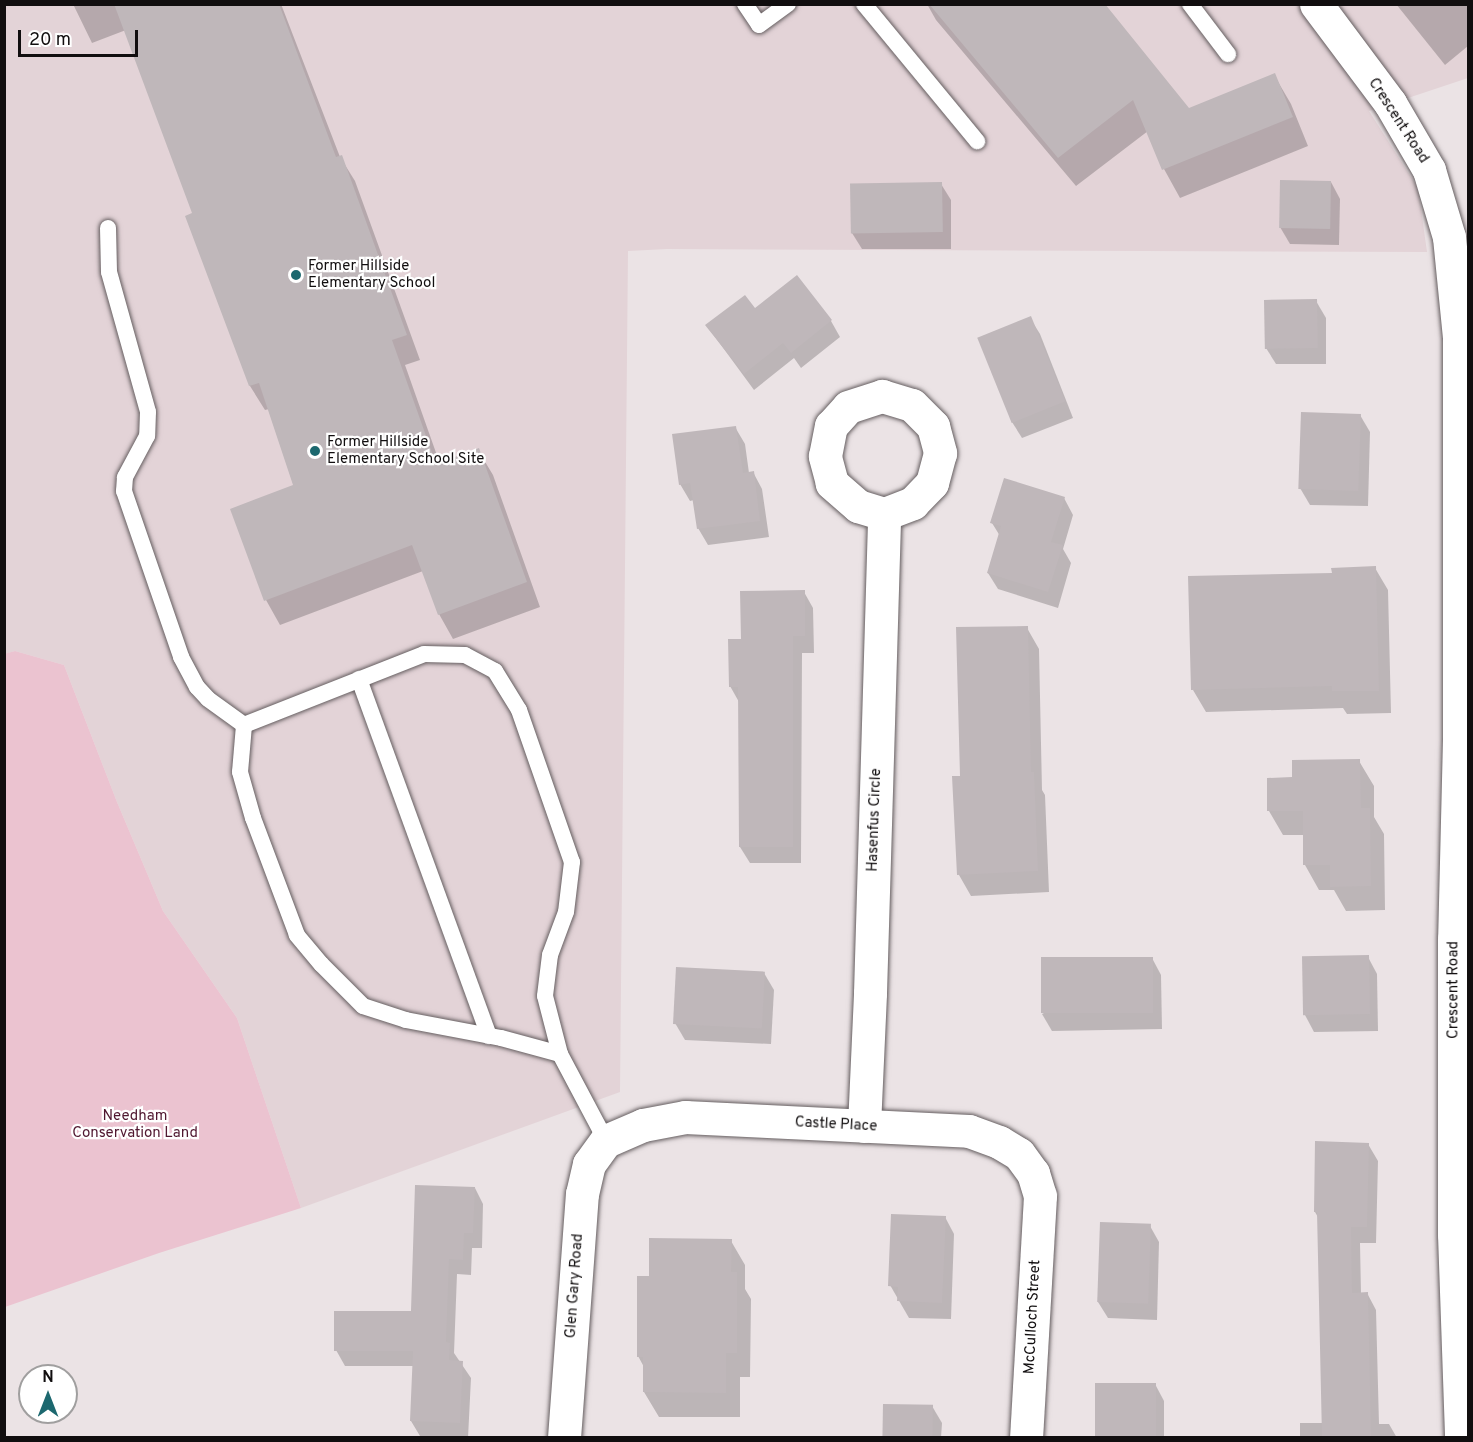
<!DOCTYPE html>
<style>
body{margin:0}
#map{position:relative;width:1473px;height:1442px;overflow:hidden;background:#ebe3e5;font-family:Overpass,sans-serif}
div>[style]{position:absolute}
.built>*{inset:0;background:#e3d3d7}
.green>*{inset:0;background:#ebc3d0}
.shadow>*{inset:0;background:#0003}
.building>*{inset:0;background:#bfb7ba;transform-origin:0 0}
.roads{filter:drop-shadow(0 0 2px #655e60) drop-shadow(0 0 2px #655e60)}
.service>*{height:16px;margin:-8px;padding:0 8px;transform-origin:8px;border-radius:8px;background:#fff}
.minor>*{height:33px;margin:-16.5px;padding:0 16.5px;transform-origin:16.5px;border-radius:16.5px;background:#fff}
.dots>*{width:16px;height:16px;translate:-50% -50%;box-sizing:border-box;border:3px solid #fff;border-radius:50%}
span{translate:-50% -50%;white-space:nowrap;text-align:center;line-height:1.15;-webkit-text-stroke:4.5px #fff;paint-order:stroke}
.street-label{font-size:15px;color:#110e0f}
.poi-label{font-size:15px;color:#110e0f}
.left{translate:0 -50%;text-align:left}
.park-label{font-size:15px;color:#501730}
.frame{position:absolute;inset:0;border:6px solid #110e0f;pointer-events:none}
.north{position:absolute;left:18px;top:1364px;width:60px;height:60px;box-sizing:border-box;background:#fff;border:2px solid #a09f9f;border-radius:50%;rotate:0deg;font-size:16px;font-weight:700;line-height:24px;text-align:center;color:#110e0f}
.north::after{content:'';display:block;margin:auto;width:21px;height:27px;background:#1c686f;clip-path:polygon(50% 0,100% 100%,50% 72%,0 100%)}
.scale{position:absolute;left:18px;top:30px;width:120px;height:27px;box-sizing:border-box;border:3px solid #110e0f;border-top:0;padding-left:8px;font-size:18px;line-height:21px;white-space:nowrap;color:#110e0f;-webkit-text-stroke:4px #fff;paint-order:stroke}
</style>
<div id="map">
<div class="built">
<i style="clip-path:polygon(4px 5px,1468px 5px,1468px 78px,1369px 111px,1418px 188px,1427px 252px,667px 249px,628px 251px,620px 1092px,301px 1208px,237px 1018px,163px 911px,117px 802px,64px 665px,15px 651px,5px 654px)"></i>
</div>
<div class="green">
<i style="clip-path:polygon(15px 651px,64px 665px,117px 802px,163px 911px,237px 1018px,301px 1208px,159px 1253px,5px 1307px,4px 654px)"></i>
</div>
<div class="shadow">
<i style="clip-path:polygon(73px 4px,281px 4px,340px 157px,355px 181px,420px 360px,405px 365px,440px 464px,478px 450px,493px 475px,540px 607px,453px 639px,439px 614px,423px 571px,280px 625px,266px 600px,232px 510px,294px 486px,269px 409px,265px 410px,250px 386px,187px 217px,194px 214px,126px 30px,92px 43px)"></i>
<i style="clip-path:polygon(927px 4px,1103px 4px,1189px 110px,1274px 75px,1291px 104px,1308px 146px,1180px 198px,1164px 169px,1148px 131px,1076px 186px,936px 20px)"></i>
<i style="clip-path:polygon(1396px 4px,1468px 4px,1468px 46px,1445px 65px)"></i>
<i style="clip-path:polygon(1331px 182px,1340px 199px,1339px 245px,1290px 244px,1280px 227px)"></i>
<i style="clip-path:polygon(941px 184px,951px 200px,951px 249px,862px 249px,852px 233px)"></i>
<i style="clip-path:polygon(1316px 301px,1326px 318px,1326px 364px,1276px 364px,1266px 348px)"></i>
<i style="clip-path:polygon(755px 310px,831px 321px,840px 337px,801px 368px,794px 358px,754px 390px,707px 326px)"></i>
<i style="clip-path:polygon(1030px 318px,1040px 334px,1073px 418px,1022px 438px,1012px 422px,979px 338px)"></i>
<i style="clip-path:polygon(1360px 415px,1370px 432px,1368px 506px,1310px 505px,1300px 488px)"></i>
<i style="clip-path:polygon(735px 427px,745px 444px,749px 473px,753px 472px,762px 489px,769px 537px,708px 545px,698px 528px,694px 500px,690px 501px,680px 484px)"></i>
<i style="clip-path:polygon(1064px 498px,1073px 515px,1063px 549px,1071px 563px,1058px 608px,998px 589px,988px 573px,1000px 536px,992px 523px)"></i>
<i style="clip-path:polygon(1375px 568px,1388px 590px,1391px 713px,1347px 714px,1343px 708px,1206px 712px,1193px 690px,1333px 574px)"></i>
<i style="clip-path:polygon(804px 592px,813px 608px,814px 653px,802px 653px,801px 863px,750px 863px,740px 847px,739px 702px,730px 686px,742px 641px)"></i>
<i style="clip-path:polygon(1027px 628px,1039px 649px,1042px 790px,1045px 795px,1049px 892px,971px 896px,959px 875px,961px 777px)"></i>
<i style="clip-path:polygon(1359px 761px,1374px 786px,1374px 817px,1384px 834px,1385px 910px,1346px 911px,1334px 890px,1319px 890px,1305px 865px,1304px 835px,1283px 835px,1269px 811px,1293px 778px)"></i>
<i style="clip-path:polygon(1368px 957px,1377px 974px,1378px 1031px,1314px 1032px,1305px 1015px)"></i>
<i style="clip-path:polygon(1152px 958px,1161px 975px,1162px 1029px,1052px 1031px,1042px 1014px)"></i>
<i style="clip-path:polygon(764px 973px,774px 990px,771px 1044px,685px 1040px,675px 1023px)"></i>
<i style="clip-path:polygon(1368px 1144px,1378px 1161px,1376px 1243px,1360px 1243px,1361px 1294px,1367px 1293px,1376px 1310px,1379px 1424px,1389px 1424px,1397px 1438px,1300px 1438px,1300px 1423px,1323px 1423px,1319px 1219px,1315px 1212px)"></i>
<i style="clip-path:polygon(475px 1188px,483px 1204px,482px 1248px,472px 1248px,471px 1275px,457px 1274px,454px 1353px,471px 1378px,468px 1438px,420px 1436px,411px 1421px,414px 1366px,345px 1366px,336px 1350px,412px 1313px)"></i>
<i style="clip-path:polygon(945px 1217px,954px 1234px,951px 1319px,909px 1318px,890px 1285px)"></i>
<i style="clip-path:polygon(1150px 1226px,1159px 1242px,1157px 1320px,1108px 1318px,1098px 1302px)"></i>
<i style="clip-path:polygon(731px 1241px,745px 1265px,745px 1289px,751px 1299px,750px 1377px,740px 1377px,740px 1417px,659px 1417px,644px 1392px,644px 1367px,638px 1356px,650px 1277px)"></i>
<i style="clip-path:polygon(1097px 1384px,1155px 1384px,1164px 1401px,1164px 1438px,1097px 1438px)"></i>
<i style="clip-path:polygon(885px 1405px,932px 1406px,942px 1423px,941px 1438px,883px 1438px)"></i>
</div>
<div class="building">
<i style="clip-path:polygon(114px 4px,279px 4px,336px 157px,342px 155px,407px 335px,392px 340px,436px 464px,479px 448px,527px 582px,438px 615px,412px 545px,264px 601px,230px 509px,293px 485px,259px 383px,249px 386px,185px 216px,192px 213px)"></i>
<i style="clip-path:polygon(929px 4px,1105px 4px,1189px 108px,1275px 73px,1293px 117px,1162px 170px,1133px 100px,1058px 158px)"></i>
<i style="left:1280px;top:180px;width:51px;height:48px;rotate:1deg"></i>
<i style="left:942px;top:182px;width:50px;height:92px;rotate:89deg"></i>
<i style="clip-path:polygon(797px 275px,832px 320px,791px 353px,783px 343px,744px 374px,705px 325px,745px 295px,755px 308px)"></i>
<i style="left:1317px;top:299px;width:49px;height:53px;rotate:89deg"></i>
<i style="left:1031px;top:316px;width:92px;height:58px;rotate:68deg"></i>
<i style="left:1301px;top:412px;width:60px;height:77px;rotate:2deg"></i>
<i style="clip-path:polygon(736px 426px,743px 473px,754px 471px,760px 521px,697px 529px,690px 483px,679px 485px,672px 434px)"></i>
<i style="clip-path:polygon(1004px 478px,1065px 497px,1051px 542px,1063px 545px,1048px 592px,987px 573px,1001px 526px,990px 523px)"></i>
<i style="clip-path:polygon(1376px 566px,1379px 691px,1332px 691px,1332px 686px,1191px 690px,1188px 576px,1332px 573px,1331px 568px)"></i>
<i style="clip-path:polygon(805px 590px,805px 636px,793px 636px,793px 847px,739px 847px,738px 687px,729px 687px,728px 639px,741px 639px,740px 591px)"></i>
<i style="clip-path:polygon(1028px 626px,1031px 772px,1034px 772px,1038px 871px,957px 875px,952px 776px,960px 776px,956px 627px)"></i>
<i style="clip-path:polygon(1360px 759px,1361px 808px,1370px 808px,1371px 886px,1330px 887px,1330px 865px,1303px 865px,1303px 811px,1267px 811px,1267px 778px,1292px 777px,1292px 760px)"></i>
<i style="left:1369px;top:955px;width:59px;height:67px;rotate:89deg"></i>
<i style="left:1153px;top:957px;width:56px;height:112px;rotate:90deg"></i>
<i style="left:676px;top:967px;width:89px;height:57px;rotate:3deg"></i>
<i style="clip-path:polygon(1315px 1141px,1369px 1143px,1367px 1227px,1351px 1227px,1352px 1293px,1368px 1292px,1371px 1437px,1322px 1437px,1317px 1212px,1314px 1212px)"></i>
<i style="clip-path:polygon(415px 1185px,475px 1187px,473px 1233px,464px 1233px,463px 1260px,449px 1259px,446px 1342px,450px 1343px,449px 1360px,463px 1361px,460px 1423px,410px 1421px,413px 1351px,334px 1351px,334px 1311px,411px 1311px)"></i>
<i style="clip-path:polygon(891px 1214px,946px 1216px,942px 1303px,897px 1301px,898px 1287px,888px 1286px)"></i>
<i style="left:1100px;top:1222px;width:51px;height:80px;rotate:2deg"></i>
<i style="clip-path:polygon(649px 1238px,732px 1239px,731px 1272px,737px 1272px,737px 1353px,726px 1353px,726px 1393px,643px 1392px,643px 1357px,637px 1357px,637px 1276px,649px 1276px)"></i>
<i style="left:1095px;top:1383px;width:61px;height:54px"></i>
<i style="left:883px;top:1404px;width:50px;height:33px;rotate:1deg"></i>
</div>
<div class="roads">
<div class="service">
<i style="left:745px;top:4px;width:25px;rotate:56deg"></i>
<i style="left:759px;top:25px;width:36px;rotate:-36deg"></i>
<i style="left:864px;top:4px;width:178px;rotate:50.5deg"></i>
<i style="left:1190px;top:4px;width:63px;rotate:52.8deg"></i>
<i style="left:108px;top:228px;width:44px;rotate:88.7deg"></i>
<i style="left:109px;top:272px;width:145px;rotate:74.4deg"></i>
<i style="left:148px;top:412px;width:24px;rotate:92deg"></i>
<i style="left:147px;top:436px;width:47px;rotate:118.2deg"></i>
<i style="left:125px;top:477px;width:14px;rotate:94deg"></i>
<i style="left:124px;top:491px;width:176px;rotate:71deg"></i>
<i style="left:181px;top:657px;width:34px;rotate:62deg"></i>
<i style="left:197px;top:687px;width:16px;rotate:47deg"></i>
<i style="left:208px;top:699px;width:44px;rotate:35.8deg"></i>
<i style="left:359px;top:679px;width:380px;rotate:70deg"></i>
<i style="left:560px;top:1054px;width:61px;rotate:-164.8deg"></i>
<i style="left:501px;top:1038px;width:97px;rotate:-169.3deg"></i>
<i style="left:406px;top:1020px;width:45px;rotate:-162deg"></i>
<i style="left:363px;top:1006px;width:59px;rotate:-135deg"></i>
<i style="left:321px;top:964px;width:38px;rotate:-130deg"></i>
<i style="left:297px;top:935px;width:125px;rotate:-110.6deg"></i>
<i style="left:253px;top:818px;width:48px;rotate:-105.8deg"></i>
<i style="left:240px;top:772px;width:47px;rotate:-85.1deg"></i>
<i style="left:244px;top:725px;width:193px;rotate:-21.5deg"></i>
<i style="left:424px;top:654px;width:41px;rotate:1.4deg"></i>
<i style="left:465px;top:655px;width:34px;rotate:28deg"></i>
<i style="left:495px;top:671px;width:46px;rotate:58.4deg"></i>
<i style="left:519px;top:710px;width:161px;rotate:70.8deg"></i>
<i style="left:572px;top:862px;width:50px;rotate:96.8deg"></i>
<i style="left:566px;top:912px;width:46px;rotate:110.4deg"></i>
<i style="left:550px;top:955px;width:41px;rotate:97deg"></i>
<i style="left:545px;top:996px;width:60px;rotate:75.5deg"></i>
<i style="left:560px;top:1054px;width:98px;rotate:62.1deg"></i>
</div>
<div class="minor">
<i style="left:1316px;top:4px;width:124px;rotate:53.2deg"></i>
<i style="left:1390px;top:103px;width:78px;rotate:59.8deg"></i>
<i style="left:1429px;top:170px;width:70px;rotate:73.4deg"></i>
<i style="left:1449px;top:237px;width:100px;rotate:84.3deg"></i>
<i style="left:1459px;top:337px;width:402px;rotate:90deg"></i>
<i style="left:1459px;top:739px;width:200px;rotate:91.4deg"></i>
<i style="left:1454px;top:939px;width:295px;rotate:90deg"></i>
<i style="left:1454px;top:1234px;width:204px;rotate:88deg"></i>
<i style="left:864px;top:1126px;width:133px;rotate:-87.4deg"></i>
<i style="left:870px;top:993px;width:479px;rotate:-88.3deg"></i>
<i style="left:884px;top:514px;width:27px;rotate:-163deg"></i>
<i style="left:858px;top:506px;width:35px;rotate:-139deg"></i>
<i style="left:832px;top:483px;width:28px;rotate:-105deg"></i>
<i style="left:825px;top:456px;width:31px;rotate:-79deg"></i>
<i style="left:831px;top:426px;width:25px;rotate:-48deg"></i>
<i style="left:848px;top:407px;width:36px;rotate:-18deg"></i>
<i style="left:882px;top:396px;width:31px;rotate:17deg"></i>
<i style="left:912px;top:405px;width:30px;rotate:45deg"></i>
<i style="left:933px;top:426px;width:28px;rotate:75deg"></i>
<i style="left:940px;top:453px;width:31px;rotate:105deg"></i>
<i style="left:932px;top:483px;width:28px;rotate:134deg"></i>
<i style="left:913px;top:503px;width:31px;rotate:159deg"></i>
<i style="left:564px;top:1438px;width:245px;rotate:-85.8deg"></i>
<i style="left:582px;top:1194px;width:31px;rotate:-77deg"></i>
<i style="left:589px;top:1164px;width:29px;rotate:-54deg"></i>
<i style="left:606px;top:1141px;width:40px;rotate:-23.4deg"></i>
<i style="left:643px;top:1125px;width:43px;rotate:-10.8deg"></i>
<i style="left:685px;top:1117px;width:284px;rotate:2.8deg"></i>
<i style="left:969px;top:1131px;width:32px;rotate:20deg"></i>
<i style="left:999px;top:1142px;width:23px;rotate:31deg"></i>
<i style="left:1019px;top:1154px;width:24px;rotate:54deg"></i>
<i style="left:1033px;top:1173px;width:24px;rotate:73deg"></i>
<i style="left:1040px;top:1196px;width:242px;rotate:93.3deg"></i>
</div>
</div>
<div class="dots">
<i style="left:296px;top:275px;background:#1c686f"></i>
<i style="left:315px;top:451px;background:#1c686f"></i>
</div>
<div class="street-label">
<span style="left:1398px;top:121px;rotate:57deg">Crescent Road</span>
<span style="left:875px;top:820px;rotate:-88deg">Hasenfus Circle</span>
<span style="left:1454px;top:990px;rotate:-90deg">Crescent Road</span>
<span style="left:836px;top:1125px;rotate:3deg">Castle Place</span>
<span style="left:575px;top:1286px;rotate:-86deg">Glen Gary Road</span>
<span style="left:1033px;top:1317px;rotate:-87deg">McCulloch Street</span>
</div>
<div class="poi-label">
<span class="left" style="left:308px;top:275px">Former Hillside<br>Elementary School</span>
<span class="left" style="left:327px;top:451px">Former Hillside<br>Elementary School Site</span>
</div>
<div class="park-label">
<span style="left:135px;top:1125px">Needham<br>Conservation Land</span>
</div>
<div class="frame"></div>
<div class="north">N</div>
<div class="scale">20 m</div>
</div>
